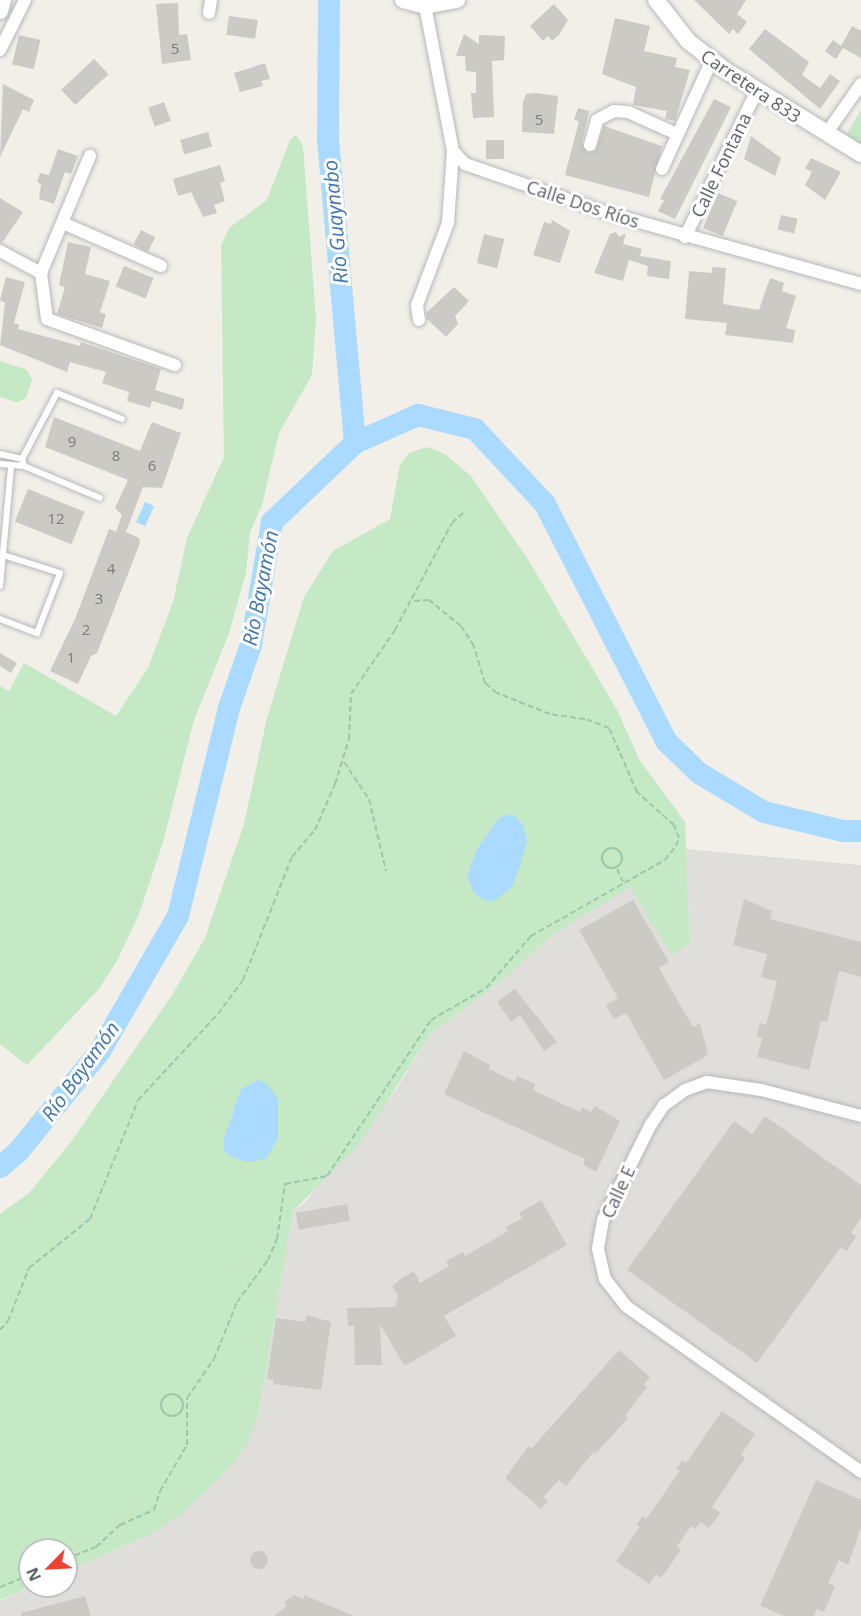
<!DOCTYPE html>
<meta charset="utf-8">
<style>
body{margin:0}
#map{position:relative;width:861px;height:1616px;overflow:hidden;background:#f1efe8;font-family:"Open Sans",sans-serif}
div>[style]{position:absolute}
.industrial>*{inset:0;background:#e0deda}
.green>*{inset:0;background:#c5e8c5}
.water>*{inset:0;background:#aadaff;transform-origin:0 0}
.river>*{height:22px;margin:-11px;padding:0 11px;transform-origin:11px;border-radius:11px;background:#aadaff}
.building>*{inset:0;background:#cccac5;transform-origin:0 0}
.round{border-radius:50%}
.path>*{height:2px;margin-top:-1px;transform-origin:0;background:repeating-linear-gradient(90deg,#9cc7a9 0 6px,transparent 0 9px)}
.path>.ring{margin:-1px;padding:0;box-sizing:content-box;background:none;border:2px solid #9cc7a9;border-radius:50%}
.roads{filter:drop-shadow(0 0 2px #b5b8bc) drop-shadow(0 0 2px #b5b8bc)}
.lane>*{height:6px;margin:-3px;padding:0 3px;transform-origin:3px;border-radius:3px;background:#fff}
.street>*{height:12px;margin:-6px;padding:0 6px;transform-origin:6px;border-radius:6px;background:#fff}
.secondary>*{height:16px;margin:-8px;padding:0 8px;transform-origin:8px;border-radius:8px;background:#fff}
span{translate:-50% -50%;white-space:nowrap;text-align:center;line-height:1.15;-webkit-text-stroke:6px #fff;paint-order:stroke}
.number-label{font-size:15px;color:#7a7d7f}
.number-label span{-webkit-text-stroke-width:0}
.street-label{font-size:18px;color:#5f6368}
.water-label{font-size:20px;color:#4174aa;font-style:italic}
.north{position:absolute;left:18px;top:1538px;width:60px;height:60px;box-sizing:border-box;background:#fff;border:2px solid #bfc1c3;border-radius:50%;rotate:246deg;font-size:16px;font-weight:700;line-height:24px;text-align:center;color:#5f6368}
.north::after{content:'';display:block;margin:auto;width:21px;height:27px;background:#ea4335;clip-path:polygon(50% 0,100% 100%,50% 72%,0 100%)}
</style>
<div id="map">
<div class="industrial">
<i style="clip-path:polygon(686px 849px,861px 865px,861px 1616px,0 1616px,0 1601px,33px 1586px,66px 1586px,66px 1572px,148px 1536px,227px 1470px,258px 1417px,293px 1211px,305px 1202px,396px 1090px,431px 1033px,497px 985px,555px 933px,630px 886px,672px 954px,690px 945px)"></i>
</div>
<div class="green">
<i style="clip-path:polygon(861px 110px,861px 149px,844px 138px)"></i>
<i style="clip-path:polygon(296px 135px,303px 146px,316px 319px,312px 375px,279px 433px,262px 505px,250px 532px,246px 573px,229px 633px,194px 720px,164px 839px,139px 914px,118px 959px,98px 990px,27px 1065px,0 1044px,0 686px,9px 691px,24px 663px,116px 716px,148px 668px,173px 602px,187px 538px,224px 457px,221px 246px,229px 228px,267px 200px,290px 140px)"></i>
<i style="clip-path:polygon(0 361px,27px 370px,32px 380px,26px 398px,17px 402px,0 397px)"></i>
<i style="clip-path:polygon(427px 447px,445px 454px,471px 476px,529px 561px,617px 710px,639px 759px,685px 822px,690px 944px,672px 955px,630px 887px,555px 933px,497px 985px,431px 1033px,359px 1145px,293px 1211px,258px 1417px,248px 1442px,232px 1465px,181px 1515px,147px 1536px,66px 1572px,66px 1550px,30px 1550px,30px 1586px,33px 1586px,0 1600px,0 1214px,29px 1193px,71px 1142px,172px 995px,205px 938px,244px 824px,267px 718px,304px 597px,333px 551px,390px 519px,400px 465px,409px 453px)"></i>
</div>
<div class="water">
<i style="left:145px;top:502px;width:10px;height:22px;rotate:24deg"></i>
<i style="clip-path:polygon(512px 814px,522px 823px,527px 841px,520px 866px,512px 887px,494px 901px,483px 900px,473px 891px,467px 876px,477px 849px,499px 818px)"></i>
<i style="clip-path:polygon(258px 1080px,267px 1084px,278px 1099px,278px 1139px,265px 1159px,247px 1162px,230px 1156px,224px 1151px,224px 1139px,241px 1089px)"></i>
</div>
<div class="river">
<i style="left:329px;top:0;width:140px;rotate:90.4deg"></i>
<i style="left:328px;top:140px;width:304px;rotate:84.9deg"></i>
<i style="left:0;top:1167px;width:23px;rotate:-40deg"></i>
<i style="left:18px;top:1152px;width:130px;rotate:-50.9deg"></i>
<i style="left:100px;top:1051px;width:156px;rotate:-60deg"></i>
<i style="left:178px;top:916px;width:214px;rotate:-76.2deg"></i>
<i style="left:229px;top:708px;width:67px;rotate:-70.8deg"></i>
<i style="left:251px;top:645px;width:125px;rotate:-80.3deg"></i>
<i style="left:272px;top:522px;width:115px;rotate:-43.6deg"></i>
<i style="left:355px;top:443px;width:69px;rotate:-24deg"></i>
<i style="left:418px;top:415px;width:59px;rotate:13.8deg"></i>
<i style="left:475px;top:429px;width:103px;rotate:47deg"></i>
<i style="left:545px;top:504px;width:267px;rotate:62.9deg"></i>
<i style="left:667px;top:742px;width:45px;rotate:44.1deg"></i>
<i style="left:699px;top:773px;width:76px;rotate:31deg"></i>
<i style="left:764px;top:812px;width:81px;rotate:13.5deg"></i>
<i style="left:843px;top:831px;width:18px"></i>
</div>
<div class="building">
<i style="clip-path:polygon(694px 0,746px 0,737px 14px,747px 22px,738px 34px,733px 29px,729px 34px)"></i>
<i style="clip-path:polygon(178px 3px,179px 35px,187px 34px,191px 60px,162px 64px,156px 4px)"></i>
<i style="clip-path:polygon(554px 4px,568px 20px,559px 35px,552px 41px,548px 36px,543px 41px,530px 26px)"></i>
<i style="left:229px;top:16px;width:29px;height:19px;rotate:8deg"></i>
<i style="clip-path:polygon(615px 18px,650px 26px,644px 51px,677px 58px,675px 67px,690px 70px,675px 121px,665px 119px,667px 111px,633px 105px,636px 87px,602px 74px)"></i>
<i style="clip-path:polygon(852px 26px,861px 31px,861px 58px,843px 48px,836px 59px,825px 51px,833px 40px,841px 46px)"></i>
<i style="clip-path:polygon(765px 29px,809px 62px,802px 75px,820px 88px,830px 74px,840px 81px,820px 109px,749px 49px)"></i>
<i style="clip-path:polygon(464px 34px,479px 44px,479px 35px,505px 36px,504px 60px,492px 61px,494px 117px,473px 118px,471px 93px,476px 93px,476px 72px,466px 71px,465px 56px,456px 56px)"></i>
<i style="left:19px;top:35px;width:22px;height:30px;rotate:13deg"></i>
<i style="left:94px;top:59px;width:21px;height:45px;rotate:47deg"></i>
<i style="clip-path:polygon(265px 63px,270px 79px,261px 81px,263px 86px,240px 92px,234px 73px)"></i>
<i style="clip-path:polygon(3px 84px,34px 100px,29px 112px,23px 109px,0 157px)"></i>
<i style="clip-path:polygon(536px 93px,558px 96px,554px 134px,522px 132px,523px 102px,526px 94px)"></i>
<i style="clip-path:polygon(714px 99px,731px 107px,675px 219px,658px 211px,664px 200px,660px 199px)"></i>
<i style="left:164px;top:102px;width:20px;height:17px;rotate:70deg"></i>
<i style="clip-path:polygon(578px 108px,589px 111px,582px 143px,587px 153px,596px 150px,604px 126px,662px 146px,649px 197px,565px 175px,579px 121px,574px 120px)"></i>
<i style="left:208px;top:132px;width:15px;height:29px;rotate:74deg"></i>
<i style="clip-path:polygon(751px 136px,781px 158px,775px 176px,744px 159px)"></i>
<i style="left:486px;top:140px;width:18px;height:19px"></i>
<i style="clip-path:polygon(58px 149px,78px 156px,71px 174px,65px 172px,54px 204px,39px 199px,41px 184px,37px 182px,40px 173px,49px 175px)"></i>
<i style="clip-path:polygon(811px 158px,841px 172px,825px 200px,805px 185px,812px 172px,805px 168px)"></i>
<i style="clip-path:polygon(220px 165px,225px 181px,220px 183px,225px 201px,214px 205px,217px 213px,203px 217px,191px 192px,178px 196px,173px 179px)"></i>
<i style="left:718px;top:193px;width:21px;height:38px;rotate:23deg"></i>
<i style="clip-path:polygon(0 198px,23px 212px,2px 243px,0 243px)"></i>
<i style="left:781px;top:215px;width:17px;height:15px;rotate:13deg"></i>
<i style="clip-path:polygon(552px 220px,570px 231px,560px 263px,533px 255px,544px 222px,551px 224px)"></i>
<i style="left:141px;top:230px;width:16px;height:16px;rotate:27deg"></i>
<i style="clip-path:polygon(616px 232px,619px 237px,626px 233px,623px 244px,642px 249px,640px 256px,671px 261px,669px 279px,647px 276px,648px 266px,629px 260px,623px 281px,594px 273px,610px 234px)"></i>
<i style="left:484px;top:234px;width:21px;height:30px;rotate:14deg"></i>
<i style="clip-path:polygon(68px 242px,91px 247px,85px 274px,110px 281px,100px 312px,106px 314px,102px 328px,57px 314px,65px 287px,59px 285px)"></i>
<i style="left:124px;top:266px;width:32px;height:22px;rotate:22deg"></i>
<i style="clip-path:polygon(712px 267px,726px 268px,723px 304px,759px 310px,770px 278px,784px 283px,782px 291px,796px 296px,786px 328px,795px 330px,793px 343px,725px 335px,727px 323px,685px 319px,689px 271px,712px 273px)"></i>
<i style="clip-path:polygon(6px 277px,25px 282px,14px 323px,19px 325px,18px 329px,80px 346px,81px 342px,161px 369px,155px 390px,185px 399px,182px 410px,152px 401px,150px 408px,127px 401px,129px 392px,102px 383px,106px 372px,70px 362px,67px 372px,0 345px,5px 303px,0 300px)"></i>
<i style="clip-path:polygon(454px 287px,469px 301px,455px 316px,458px 324px,446px 337px,427px 319px,426px 313px)"></i>
<i style="clip-path:polygon(54px 417px,140px 451px,152px 422px,181px 433px,162px 488px,143px 487px,126px 532px,139px 538px,140px 543px,97px 653px,91px 656px,78px 684px,50px 671px,75px 619px,109px 529px,116px 532px,122px 515px,115px 508px,128px 480px,45px 447px)"></i>
<i style="left:28px;top:489px;width:61px;height:35px;rotate:22deg"></i>
<i style="clip-path:polygon(0 653px,17px 663px,11px 673px,0 666px)"></i>
<i style="clip-path:polygon(744px 899px,772px 911px,770px 919px,861px 942px,861px 977px,839px 971px,827px 1022px,821px 1021px,809px 1070px,757px 1057px,762px 1038px,757px 1037px,760px 1023px,766px 1025px,777px 981px,761px 977px,767px 954px,733px 945px)"></i>
<i style="clip-path:polygon(633px 900px,669px 962px,659px 968px,693px 1027px,700px 1023px,708px 1055px,664px 1080px,626px 1013px,614px 1019px,606px 1005px,618px 998px,579px 930px)"></i>
<i style="clip-path:polygon(515px 989px,557px 1042px,544px 1051px,520px 1015px,511px 1022px,497px 1002px)"></i>
<i style="clip-path:polygon(464px 1051px,490px 1065px,489px 1069px,515px 1082px,517px 1076px,535px 1084px,533px 1090px,580px 1112px,582px 1107px,591px 1112px,595px 1106px,620px 1121px,596px 1172px,583px 1165px,585px 1159px,444px 1094px)"></i>
<i style="clip-path:polygon(765px 1116px,861px 1185px,861px 1218px,851px 1233px,856px 1237px,846px 1251px,841px 1247px,757px 1363px,627px 1270px,734px 1121px,752px 1134px)"></i>
<i style="clip-path:polygon(541px 1200px,567px 1245px,444px 1316px,456px 1336px,408px 1364px,404px 1365px,380px 1324px,382px 1365px,355px 1365px,354px 1326px,348px 1326px,347px 1308px,395px 1307px,398px 1296px,392px 1286px,402px 1278px,414px 1271px,420px 1283px,449px 1266px,446px 1261px,463px 1252px,465px 1256px,508px 1231px,506px 1227px,522px 1218px,519px 1213px)"></i>
<i style="left:347px;top:1204px;width:17px;height:52px;rotate:80deg"></i>
<i style="clip-path:polygon(307px 1315px,331px 1322px,321px 1390px,273px 1384px,274px 1380px,267px 1379px,276px 1318px,305px 1322px)"></i>
<i style="clip-path:polygon(619px 1350px,650px 1377px,644px 1384px,647px 1387px,625px 1416px,628px 1418px,596px 1453px,594px 1451px,566px 1486px,559px 1480px,543px 1497px,548px 1501px,541px 1509px,505px 1478px,529px 1446px,532px 1448px)"></i>
<i style="clip-path:polygon(722px 1411px,755px 1434px,741px 1455px,745px 1458px,712px 1507px,720px 1513px,709px 1528px,701px 1522px,695px 1529px,691px 1526px,677px 1546px,681px 1550px,661px 1578px,656px 1574px,649px 1584px,616px 1561px,640px 1527px,637px 1524px,643px 1516px,646px 1519px,680px 1471px,676px 1469px,682px 1460px,686px 1463px)"></i>
<i style="clip-path:polygon(816px 1480px,861px 1500px,861px 1528px,848px 1565px,839px 1560px,828px 1583px,835px 1586px,824px 1612px,817px 1609px,814px 1616px,784px 1616px,760px 1606px)"></i>
<i class="round" style="left:250px;top:1551px;width:18px;height:18px"></i>
<i style="clip-path:polygon(294px 1595px,303px 1599px,304px 1595px,354px 1616px,274px 1616px,287px 1606px,284px 1602px)"></i>
<i style="clip-path:polygon(85px 1596px,91px 1616px,21px 1616px,21px 1613px)"></i>
</div>
<div class="path">
<i style="left:344px;top:762px;width:45px;rotate:56deg"></i>
<i style="left:369px;top:799px;width:74px;rotate:76.7deg"></i>
<i class="ring" style="left:602px;top:848px;width:18px;height:18px"></i>
<i style="left:617px;top:869px;width:14px;rotate:65deg"></i>
<i style="left:0;top:1330px;width:12px;rotate:-48deg"></i>
<i style="left:8px;top:1321px;width:57px;rotate:-68.4deg"></i>
<i style="left:29px;top:1268px;width:78px;rotate:-38.8deg"></i>
<i style="left:90px;top:1219px;width:128px;rotate:-68deg"></i>
<i style="left:138px;top:1100px;width:117px;rotate:-47.1deg"></i>
<i style="left:218px;top:1014px;width:42px;rotate:-53.7deg"></i>
<i style="left:243px;top:980px;width:132px;rotate:-68.3deg"></i>
<i style="left:292px;top:857px;width:35px;rotate:-50deg"></i>
<i style="left:315px;top:830px;width:50px;rotate:-66.5deg"></i>
<i style="left:335px;top:784px;width:47px;rotate:-72.7deg"></i>
<i style="left:349px;top:739px;width:45px;rotate:-87.5deg"></i>
<i style="left:351px;top:694px;width:78px;rotate:-55.5deg"></i>
<i style="left:395px;top:630px;width:121px;rotate:-62deg"></i>
<i style="left:452px;top:523px;width:18px;rotate:-43deg"></i>
<i class="ring" style="left:161px;top:1394px;width:20px;height:20px"></i>
<i style="left:66px;top:1559px;width:32px;rotate:-22deg"></i>
<i style="left:96px;top:1547px;width:33px;rotate:-43deg"></i>
<i style="left:120px;top:1525px;width:37px;rotate:-24deg"></i>
<i style="left:154px;top:1510px;width:20px;rotate:-72deg"></i>
<i style="left:160px;top:1491px;width:53px;rotate:-59.6deg"></i>
<i style="left:187px;top:1445px;width:47px;rotate:-90deg"></i>
<i style="left:187px;top:1398px;width:47px;rotate:-55.3deg"></i>
<i style="left:214px;top:1359px;width:61px;rotate:-68deg"></i>
<i style="left:237px;top:1302px;width:52px;rotate:-53.6deg"></i>
<i style="left:268px;top:1260px;width:23px;rotate:-67deg"></i>
<i style="left:277px;top:1239px;width:56px;rotate:-81.7deg"></i>
<i style="left:285px;top:1184px;width:43px;rotate:-10.8deg"></i>
<i style="left:327px;top:1176px;width:187px;rotate:-56.3deg"></i>
<i style="left:431px;top:1020px;width:64px;rotate:-30.2deg"></i>
<i style="left:486px;top:988px;width:69px;rotate:-49.1deg"></i>
<i style="left:531px;top:936px;width:154px;rotate:-29.6deg"></i>
<i style="left:665px;top:860px;width:18px;rotate:-52deg"></i>
<i style="left:676px;top:846px;width:9px;rotate:-69deg"></i>
<i style="left:679px;top:838px;width:14px;rotate:-111deg"></i>
<i style="left:674px;top:825px;width:50px;rotate:-138.3deg"></i>
<i style="left:637px;top:792px;width:70px;rotate:-113.6deg"></i>
<i style="left:609px;top:728px;width:26px;rotate:-159deg"></i>
<i style="left:585px;top:719px;width:35px;rotate:-172deg"></i>
<i style="left:550px;top:714px;width:57px;rotate:-158.4deg"></i>
<i style="left:497px;top:693px;width:16px;rotate:-140deg"></i>
<i style="left:485px;top:683px;width:39px;rotate:-107deg"></i>
<i style="left:474px;top:646px;width:24px;rotate:-123deg"></i>
<i style="left:461px;top:626px;width:41px;rotate:-140.9deg"></i>
<i style="left:429px;top:600px;width:17px;rotate:177deg"></i>
<i style="left:0;top:1587px;width:32px;rotate:-22deg"></i>
</div>
<div class="roads">
<div class="lane">
<i style="left:0;top:454px;width:23px;rotate:13deg"></i>
<i style="left:22px;top:459px;width:7px;rotate:74deg"></i>
<i style="left:24px;top:466px;width:24px;rotate:-175deg"></i>
<i style="left:22px;top:459px;width:75px;rotate:-62.1deg"></i>
<i style="left:57px;top:393px;width:70px;rotate:21.8deg"></i>
<i style="left:24px;top:466px;width:82px;rotate:22.8deg"></i>
<i style="left:0;top:586px;width:120px;rotate:-84.7deg"></i>
<i style="left:0;top:619px;width:40px;rotate:21deg"></i>
<i style="left:37px;top:633px;width:64px;rotate:-69deg"></i>
<i style="left:60px;top:573px;width:60px;rotate:-162.5deg"></i>
</div>
<div class="street">
<i style="left:209px;top:13px;width:13px;rotate:-81deg"></i>
<i style="left:0;top:50px;width:56px;rotate:-63.4deg"></i>
<i style="left:826px;top:134px;width:61px;rotate:-55deg"></i>
<i style="left:590px;top:145px;width:26px;rotate:-74deg"></i>
<i style="left:597px;top:120px;width:19px;rotate:-28deg"></i>
<i style="left:614px;top:111px;width:14px;rotate:4deg"></i>
<i style="left:628px;top:112px;width:54px;rotate:24.2deg"></i>
<i style="left:453px;top:151px;width:18px;rotate:47deg"></i>
<i style="left:465px;top:164px;width:150px;rotate:19deg"></i>
<i style="left:607px;top:213px;width:264px;rotate:15.6deg"></i>
<i style="left:662px;top:169px;width:120px;rotate:-65.4deg"></i>
<i style="left:63px;top:223px;width:107px;rotate:23.7deg"></i>
<i style="left:685px;top:237px;width:161px;rotate:-63.8deg"></i>
<i style="left:0;top:251px;width:47px;rotate:28.2deg"></i>
<i style="left:41px;top:273px;width:46px;rotate:82.6deg"></i>
<i style="left:47px;top:319px;width:136px;rotate:19.8deg"></i>
<i style="left:41px;top:273px;width:127px;rotate:-67.3deg"></i>
<i style="left:419px;top:320px;width:15px;rotate:-98deg"></i>
<i style="left:417px;top:305px;width:88px;rotate:-69.3deg"></i>
<i style="left:448px;top:223px;width:72px;rotate:-86deg"></i>
<i style="left:453px;top:151px;width:148px;rotate:-100.9deg"></i>
<i style="left:861px;top:1116px;width:103px;rotate:-165.4deg"></i>
<i style="left:761px;top:1090px;width:55px;rotate:-171.6deg"></i>
<i style="left:707px;top:1082px;width:23px;rotate:160deg"></i>
<i style="left:685px;top:1090px;width:26px;rotate:144deg"></i>
<i style="left:664px;top:1105px;width:23px;rotate:124deg"></i>
<i style="left:651px;top:1124px;width:107px;rotate:116.6deg"></i>
<i style="left:603px;top:1220px;width:29px;rotate:100deg"></i>
<i style="left:598px;top:1249px;width:31px;rotate:77deg"></i>
<i style="left:605px;top:1279px;width:34px;rotate:52deg"></i>
<i style="left:626px;top:1306px;width:288px;rotate:35.2deg"></i>
</div>
<div class="secondary">
<i style="left:403px;top:0;width:23px;rotate:15deg"></i>
<i style="left:425px;top:6px;width:33px;rotate:-11deg"></i>
<i style="left:656px;top:0;width:52px;rotate:52deg"></i>
<i style="left:688px;top:41px;width:47px;rotate:38.1deg"></i>
<i style="left:725px;top:70px;width:160px;rotate:31.7deg"></i>
<i style="left:0;top:11px;width:11px;rotate:-75deg"></i>
</div>
</div>
<div class="number-label">
<span style="left:175px;top:49px">5</span>
<span style="left:539px;top:120px">5</span>
<span style="left:72px;top:442px">9</span>
<span style="left:116px;top:456px">8</span>
<span style="left:152px;top:466px">6</span>
<span style="left:56px;top:519px">12</span>
<span style="left:111px;top:569px">4</span>
<span style="left:99px;top:599px">3</span>
<span style="left:86px;top:630px">2</span>
<span style="left:71px;top:658px">1</span>
</div>
<div class="street-label">
<span style="left:751px;top:86px;rotate:34deg">Carretera 833</span>
<span style="left:721px;top:165px;rotate:-64deg">Calle Fontana</span>
<span style="left:583px;top:204px;rotate:18deg">Calle Dos Ríos</span>
<span style="left:618px;top:1192px;rotate:-65deg">Calle E</span>
</div>
<div class="water-label">
<span style="left:335px;top:222px;rotate:-95deg">Río Guaynabo</span>
<span style="left:260px;top:588px;rotate:-79deg">Río Bayamón</span>
<span style="left:80px;top:1071px;rotate:-54deg">Río Bayamón</span>
</div>
<div class="north">N</div>
</div>
